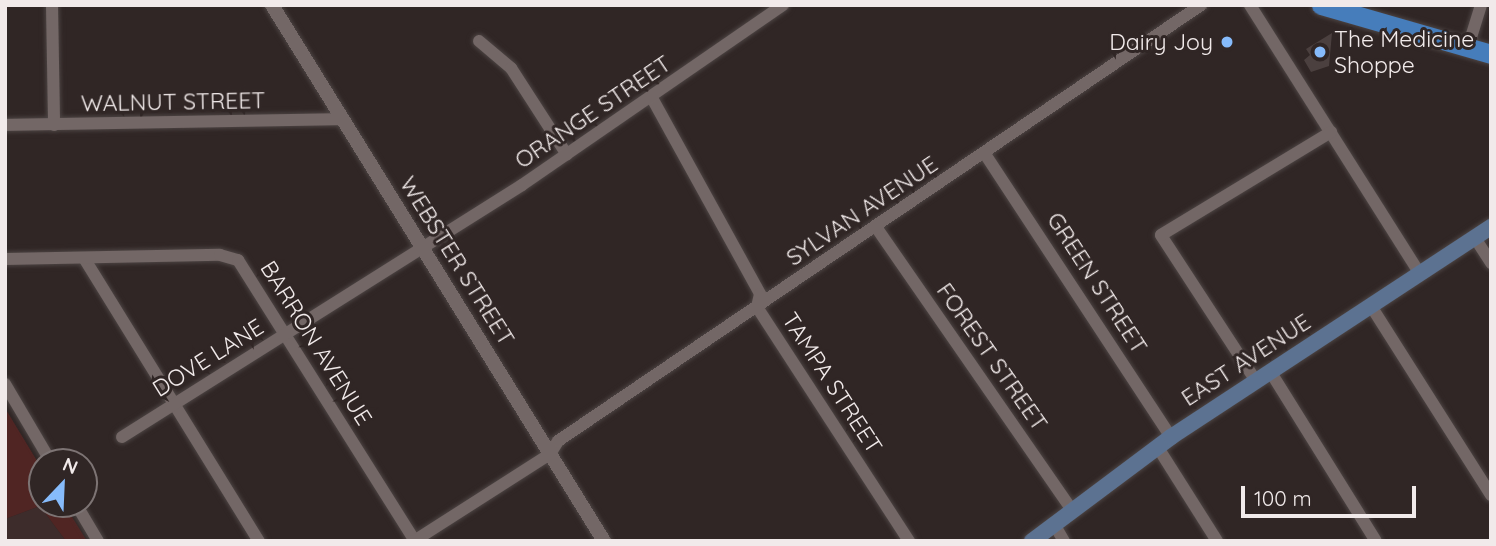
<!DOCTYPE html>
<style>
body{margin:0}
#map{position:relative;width:1496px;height:546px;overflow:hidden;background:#302625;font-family:Quicksand,sans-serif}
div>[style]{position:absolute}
.built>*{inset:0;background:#3d2c2b}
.green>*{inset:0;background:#502523}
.building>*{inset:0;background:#4b403f}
.roads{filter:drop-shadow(0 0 2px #4c4443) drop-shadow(0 0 2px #4c4443)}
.minor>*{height:12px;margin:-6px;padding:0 6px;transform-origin:6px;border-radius:6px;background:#736766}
.tertiary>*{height:14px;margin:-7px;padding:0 7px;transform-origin:7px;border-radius:7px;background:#736766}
.secondary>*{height:16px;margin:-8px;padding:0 8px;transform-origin:8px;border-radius:8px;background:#5c7291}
.primary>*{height:19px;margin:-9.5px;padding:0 9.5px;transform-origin:9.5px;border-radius:9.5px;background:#467dbb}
.dots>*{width:19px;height:19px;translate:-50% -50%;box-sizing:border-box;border:4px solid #302625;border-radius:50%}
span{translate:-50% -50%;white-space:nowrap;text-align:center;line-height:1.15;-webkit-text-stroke:6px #302625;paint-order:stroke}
.poi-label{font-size:23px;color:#f1eaea}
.left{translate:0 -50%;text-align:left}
.right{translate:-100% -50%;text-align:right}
.street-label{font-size:23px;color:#f1eaea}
.frame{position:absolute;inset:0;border:7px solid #f1eaea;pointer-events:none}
.north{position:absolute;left:28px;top:448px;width:70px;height:70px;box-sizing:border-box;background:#302625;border:2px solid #7d7474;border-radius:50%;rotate:23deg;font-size:19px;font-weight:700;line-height:28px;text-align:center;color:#f1eaea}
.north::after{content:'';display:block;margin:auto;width:24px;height:32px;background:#86bbfb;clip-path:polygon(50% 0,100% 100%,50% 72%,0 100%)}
.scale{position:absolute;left:1241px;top:486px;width:175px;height:32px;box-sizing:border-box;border:4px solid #f1eaea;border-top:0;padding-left:9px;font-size:21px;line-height:24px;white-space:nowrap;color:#f1eaea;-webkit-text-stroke:5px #302625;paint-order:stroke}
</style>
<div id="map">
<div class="built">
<i style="clip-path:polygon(40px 506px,66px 541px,5px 541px,5px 519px)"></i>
</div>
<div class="green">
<i style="clip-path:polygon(5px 408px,42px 469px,42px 504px,64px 504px,87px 541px,66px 541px,40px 506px,5px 519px)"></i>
</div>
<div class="building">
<i style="clip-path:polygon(1332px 33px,1329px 66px,1311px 72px,1304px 60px,1310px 55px,1306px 49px)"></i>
</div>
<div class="roads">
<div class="minor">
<i style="left:52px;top:5px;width:120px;rotate:89deg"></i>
<i style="left:1250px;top:5px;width:318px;rotate:57.7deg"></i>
<i style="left:479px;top:41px;width:42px;rotate:40.2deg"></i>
<i style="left:511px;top:68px;width:103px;rotate:57.2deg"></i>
<i style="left:1468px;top:47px;width:44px;rotate:-72.8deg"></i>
<i style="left:652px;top:98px;width:224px;rotate:61.1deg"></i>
<i style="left:760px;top:294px;width:13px;rotate:103deg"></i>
<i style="left:757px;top:307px;width:279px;rotate:57deg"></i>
<i style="left:5px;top:125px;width:338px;rotate:-1deg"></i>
<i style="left:985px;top:154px;width:339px;rotate:56.7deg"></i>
<i style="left:876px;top:227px;width:344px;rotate:55.3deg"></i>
<i style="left:1475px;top:238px;width:30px;rotate:57deg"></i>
<i style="left:84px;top:258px;width:333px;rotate:58.3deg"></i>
<i style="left:5px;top:259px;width:215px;rotate:-1.1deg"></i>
<i style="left:220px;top:255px;width:19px;rotate:16deg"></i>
<i style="left:238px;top:260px;width:331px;rotate:57.8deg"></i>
<i style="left:1371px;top:306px;width:224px;rotate:57.6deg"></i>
<i style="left:1270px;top:371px;width:200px;rotate:58.1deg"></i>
<i style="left:1256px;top:381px;width:174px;rotate:-123.1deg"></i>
<i style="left:1161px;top:235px;width:199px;rotate:-31.2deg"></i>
<i style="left:5px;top:384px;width:91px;rotate:59.5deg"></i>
<i style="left:122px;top:437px;width:473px;rotate:-32.2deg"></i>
<i style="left:522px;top:185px;width:317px;rotate:-34.6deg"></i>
<i style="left:1157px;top:446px;width:112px;rotate:57.7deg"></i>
<i style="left:76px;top:504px;width:43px;rotate:59.3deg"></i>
<i style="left:1054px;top:524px;width:20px;rotate:60deg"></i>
<i style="left:414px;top:541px;width:161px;rotate:-32.6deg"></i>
<i style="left:550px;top:454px;width:15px;rotate:-58deg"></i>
<i style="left:558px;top:441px;width:777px;rotate:-34.14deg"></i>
</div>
<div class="tertiary">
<i style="left:272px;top:5px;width:630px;rotate:58.23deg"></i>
</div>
<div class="secondary">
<i style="left:1032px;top:541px;width:174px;rotate:-36.8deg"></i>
<i style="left:1171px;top:437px;width:383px;rotate:-33.3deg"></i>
</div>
<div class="primary">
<i style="left:1321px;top:5px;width:177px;rotate:16.1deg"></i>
</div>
</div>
<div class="dots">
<i style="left:1227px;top:42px;background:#86bbfb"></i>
<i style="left:1320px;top:52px;background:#86bbfb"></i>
</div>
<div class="poi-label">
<span class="left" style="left:1334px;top:52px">The Medicine<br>Shoppe</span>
<span class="right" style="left:1213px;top:42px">Dairy Joy</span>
</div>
<div class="street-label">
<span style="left:173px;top:102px;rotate:-1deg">WALNUT STREET</span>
<span style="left:593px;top:112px;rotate:-34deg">ORANGE STREET</span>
<span style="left:862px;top:211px;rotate:-34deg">SYLVAN AVENUE</span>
<span style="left:457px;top:261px;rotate:58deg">WEBSTER STREET</span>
<span style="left:1097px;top:283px;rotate:57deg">GREEN STREET</span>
<span style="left:316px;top:343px;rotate:58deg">BARRON AVENUE</span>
<span style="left:992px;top:357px;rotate:55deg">FOREST STREET</span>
<span style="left:208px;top:358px;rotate:-32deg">DOVE LANE</span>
<span style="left:1246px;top:360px;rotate:-33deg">EAST AVENUE</span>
<span style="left:832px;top:383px;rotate:57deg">TAMPA STREET</span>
</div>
<div class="frame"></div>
<div class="north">N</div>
<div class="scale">100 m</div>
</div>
